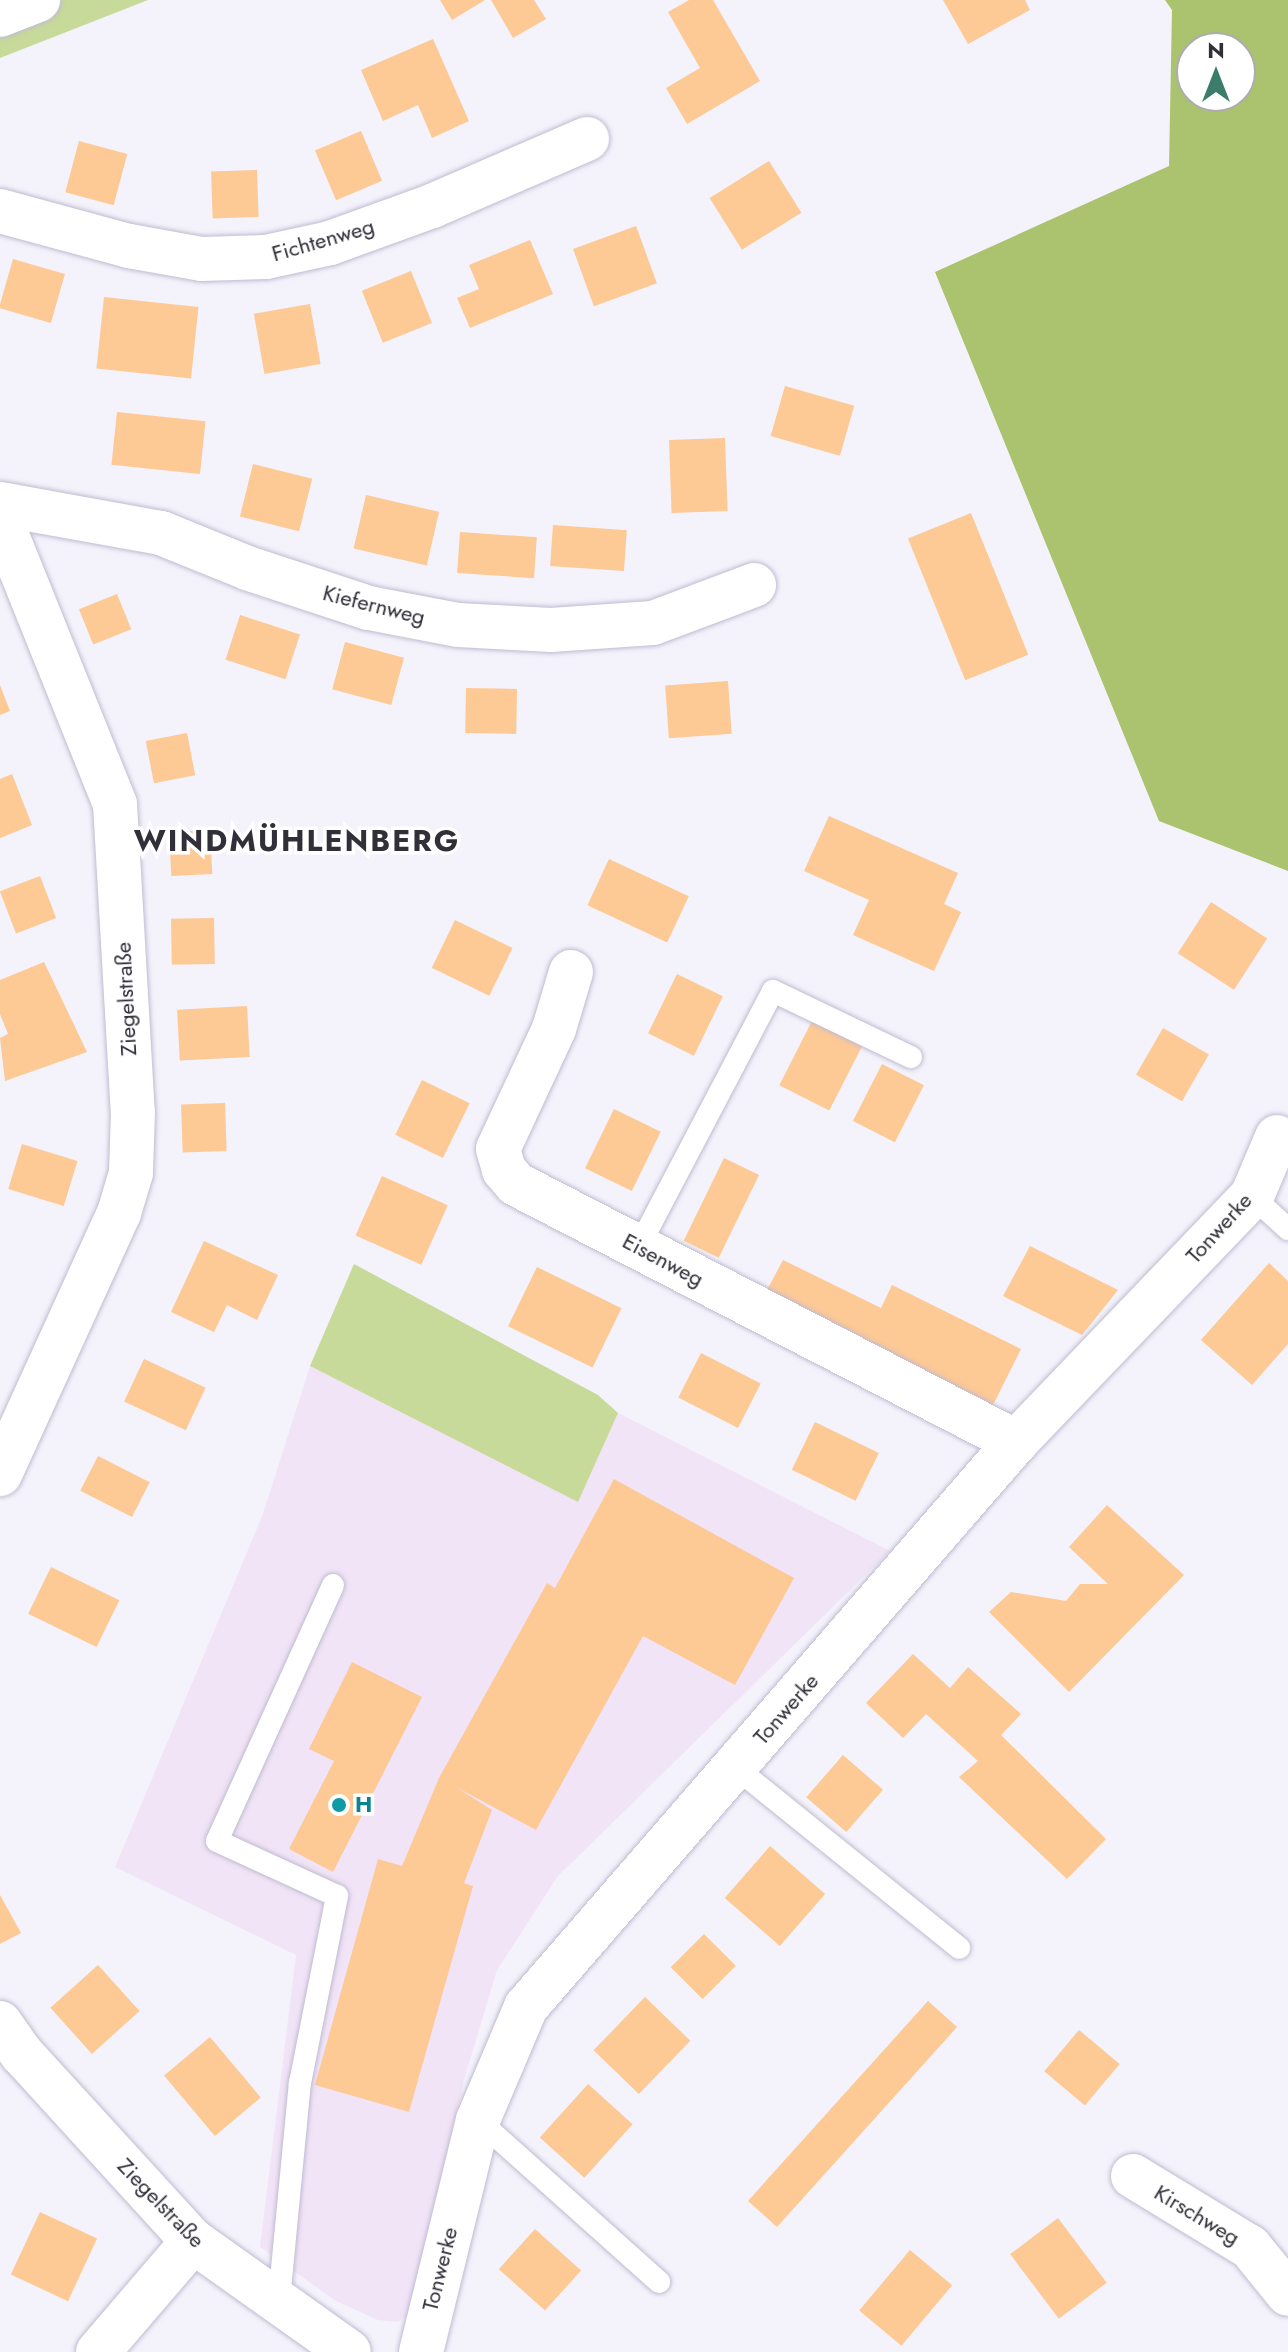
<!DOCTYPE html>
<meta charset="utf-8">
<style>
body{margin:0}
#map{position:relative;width:1288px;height:2352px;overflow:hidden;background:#f4f2fb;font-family:Jost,sans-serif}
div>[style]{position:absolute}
.commercial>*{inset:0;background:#f2e4f7}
.green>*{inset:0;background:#c7da99}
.forest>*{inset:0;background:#abc26e}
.building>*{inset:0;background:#fdc995;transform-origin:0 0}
.roads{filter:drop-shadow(0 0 2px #bfbbd1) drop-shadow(0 0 2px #bfbbd1)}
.lane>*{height:22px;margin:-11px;padding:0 11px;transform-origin:11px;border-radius:11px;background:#fff}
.street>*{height:44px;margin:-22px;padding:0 22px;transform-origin:22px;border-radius:22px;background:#fff}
.secondary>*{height:44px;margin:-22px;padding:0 22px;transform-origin:22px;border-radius:22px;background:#fff}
.dots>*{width:22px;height:22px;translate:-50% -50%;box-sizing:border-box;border:4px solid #fff;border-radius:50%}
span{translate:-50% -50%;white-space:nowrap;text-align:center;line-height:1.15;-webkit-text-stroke:7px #fff;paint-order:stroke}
.street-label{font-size:22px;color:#312f38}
.culture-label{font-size:22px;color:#0d838f;font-weight:700}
.left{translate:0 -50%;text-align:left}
.district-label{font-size:30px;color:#312f38;font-weight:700;letter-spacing:2px}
.north{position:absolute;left:1176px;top:32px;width:80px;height:80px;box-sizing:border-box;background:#fff;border:2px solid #adacaf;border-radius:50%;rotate:0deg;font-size:22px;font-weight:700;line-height:32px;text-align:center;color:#312f38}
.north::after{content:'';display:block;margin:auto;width:28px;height:36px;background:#3b7c6b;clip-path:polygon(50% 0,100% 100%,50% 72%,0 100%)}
</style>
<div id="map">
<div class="commercial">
<i style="clip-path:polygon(310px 1366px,578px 1502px,618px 1413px,890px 1551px,558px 1876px,497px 1970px,464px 2080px,411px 2314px,397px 2322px,378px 2320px,336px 2301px,260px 2247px,296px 1955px,115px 1867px,263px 1514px)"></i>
</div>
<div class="green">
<i style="clip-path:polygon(0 0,148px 0,0 58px)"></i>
<i style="clip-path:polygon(354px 1264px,598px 1395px,618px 1413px,578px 1502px,310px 1366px)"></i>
</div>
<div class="forest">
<i style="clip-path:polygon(evenodd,1165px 0,1288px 0,1288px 871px,1159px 821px,935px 272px,1169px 166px,1172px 10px,1165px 0,1192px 48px,1240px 48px,1240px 96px,1192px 96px,1192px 48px)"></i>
</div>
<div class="building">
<i style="clip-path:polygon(440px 0,485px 0,452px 20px)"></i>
<i style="clip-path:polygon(491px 0,534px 0,546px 19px,513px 38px)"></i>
<i style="clip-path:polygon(689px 0,713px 0,760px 81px,687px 124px,666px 88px,700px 68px,668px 12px)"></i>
<i style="clip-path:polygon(943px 0,1025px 0,1030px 10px,968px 44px)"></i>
<i style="clip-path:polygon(433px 39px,469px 121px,432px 138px,418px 105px,383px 121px,361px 70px)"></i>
<i style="left:361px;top:131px;width:54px;height:50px;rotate:67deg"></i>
<i style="left:79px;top:141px;width:50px;height:53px;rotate:15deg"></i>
<i style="left:769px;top:161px;width:61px;height:70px;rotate:58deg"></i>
<i style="left:257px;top:170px;width:47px;height:46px;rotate:88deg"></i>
<i style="left:636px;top:226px;width:61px;height:67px;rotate:70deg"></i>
<i style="clip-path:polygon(530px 240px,553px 294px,470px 328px,457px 298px,479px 289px,469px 265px)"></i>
<i style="left:13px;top:259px;width:54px;height:51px;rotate:16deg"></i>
<i style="left:411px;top:271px;width:56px;height:53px;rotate:68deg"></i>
<i style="left:104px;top:297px;width:95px;height:72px;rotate:6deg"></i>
<i style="left:310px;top:304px;width:61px;height:57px;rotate:80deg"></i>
<i style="left:785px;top:386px;width:72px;height:52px;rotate:16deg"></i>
<i style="left:117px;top:412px;width:89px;height:53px;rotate:6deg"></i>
<i style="left:725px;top:438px;width:73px;height:56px;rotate:88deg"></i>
<i style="left:253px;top:464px;width:61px;height:54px;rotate:14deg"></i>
<i style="left:366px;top:495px;width:75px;height:55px;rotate:13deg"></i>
<i style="left:971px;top:513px;width:153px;height:68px;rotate:68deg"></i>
<i style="left:553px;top:525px;width:74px;height:41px;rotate:4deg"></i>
<i style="left:460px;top:532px;width:77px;height:41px;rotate:4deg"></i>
<i style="left:117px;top:594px;width:38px;height:41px;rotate:68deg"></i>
<i style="left:240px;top:615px;width:63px;height:47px;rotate:18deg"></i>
<i style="left:345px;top:642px;width:61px;height:49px;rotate:15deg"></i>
<i style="left:728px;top:681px;width:53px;height:63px;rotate:86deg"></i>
<i style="clip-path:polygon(0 685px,10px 711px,0 715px)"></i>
<i style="left:466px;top:688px;width:51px;height:45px;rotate:1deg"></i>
<i style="left:187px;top:733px;width:43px;height:42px;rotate:79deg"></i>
<i style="clip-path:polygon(12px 774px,32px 825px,0 838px,0 779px)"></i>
<i style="clip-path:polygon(829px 816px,958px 873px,944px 904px,961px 912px,934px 971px,853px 935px,869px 900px,804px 871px)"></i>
<i style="left:210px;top:830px;width:44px;height:41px;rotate:87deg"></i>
<i style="left:609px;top:859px;width:88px;height:51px;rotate:25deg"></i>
<i style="left:40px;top:876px;width:45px;height:43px;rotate:69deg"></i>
<i style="left:1211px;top:902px;width:67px;height:61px;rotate:33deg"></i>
<i style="left:214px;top:918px;width:46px;height:43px;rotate:89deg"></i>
<i style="left:455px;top:920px;width:64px;height:53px;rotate:26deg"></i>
<i style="clip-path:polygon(44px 962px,87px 1052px,5px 1081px,0 1038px,8px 1034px,0 1014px,0 980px)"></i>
<i style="left:677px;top:974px;width:51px;height:66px;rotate:26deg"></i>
<i style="left:247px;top:1006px;width:51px;height:70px;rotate:87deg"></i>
<i style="left:812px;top:1021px;width:56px;height:72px;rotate:27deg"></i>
<i style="left:1163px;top:1028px;width:53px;height:54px;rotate:30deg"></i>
<i style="left:882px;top:1064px;width:47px;height:64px;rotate:27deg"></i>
<i style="left:422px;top:1080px;width:53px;height:61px;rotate:26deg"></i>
<i style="left:225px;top:1103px;width:48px;height:44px;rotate:88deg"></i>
<i style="left:614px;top:1109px;width:52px;height:66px;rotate:26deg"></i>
<i style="left:22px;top:1144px;width:58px;height:47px;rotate:17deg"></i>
<i style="left:724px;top:1158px;width:39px;height:92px;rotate:26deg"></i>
<i style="left:382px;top:1176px;width:72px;height:65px;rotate:24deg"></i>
<i style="clip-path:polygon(204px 1241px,278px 1275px,257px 1320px,227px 1305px,214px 1332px,171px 1312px)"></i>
<i style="clip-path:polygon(1030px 1246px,1118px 1290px,1082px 1335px,1003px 1296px)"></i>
<i style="clip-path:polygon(783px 1260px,881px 1308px,892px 1285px,1021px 1349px,993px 1405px,766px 1292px)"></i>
<i style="clip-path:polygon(1269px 1263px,1288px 1281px,1288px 1344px,1252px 1385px,1201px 1340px)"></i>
<i style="left:537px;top:1267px;width:94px;height:66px;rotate:26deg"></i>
<i style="left:701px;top:1353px;width:67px;height:50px;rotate:27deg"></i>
<i style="left:144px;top:1359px;width:68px;height:47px;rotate:25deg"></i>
<i style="left:815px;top:1422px;width:71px;height:53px;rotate:26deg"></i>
<i style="left:98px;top:1456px;width:58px;height:39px;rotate:27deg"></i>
<i style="clip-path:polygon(614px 1479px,794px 1578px,735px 1685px,643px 1636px,536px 1830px,456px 1787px,492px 1810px,464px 1883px,473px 1886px,409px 2112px,315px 2085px,378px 1859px,402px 1866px,439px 1778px,547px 1583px,555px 1588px)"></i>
<i style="clip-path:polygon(1107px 1505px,1184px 1575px,1069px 1692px,989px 1612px,1011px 1592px,1066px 1601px,1080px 1584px,1108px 1584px,1069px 1547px)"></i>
<i style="left:51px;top:1567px;width:76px;height:52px;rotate:26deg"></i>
<i style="clip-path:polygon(913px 1654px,950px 1688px,968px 1667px,1021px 1714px,1001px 1735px,1106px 1839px,1067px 1879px,959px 1777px,978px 1761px,926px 1714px,903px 1738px,866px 1703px)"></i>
<i style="clip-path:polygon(352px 1662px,422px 1697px,333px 1872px,289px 1849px,334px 1761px,309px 1749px)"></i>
<i style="left:843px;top:1755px;width:53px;height:56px;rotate:41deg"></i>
<i style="left:770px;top:1846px;width:73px;height:69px;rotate:41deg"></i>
<i style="clip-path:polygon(0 1895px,21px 1933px,0 1944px)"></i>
<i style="left:704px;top:1934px;width:45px;height:47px;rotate:45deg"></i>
<i style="left:98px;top:1965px;width:62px;height:64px;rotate:48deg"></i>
<i style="left:645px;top:1997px;width:63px;height:74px;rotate:44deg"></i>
<i style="left:928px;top:2001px;width:39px;height:269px;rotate:42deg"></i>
<i style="left:1079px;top:2030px;width:53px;height:54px;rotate:40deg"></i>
<i style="left:210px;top:2037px;width:79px;height:60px;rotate:50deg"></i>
<i style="left:588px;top:2084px;width:60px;height:72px;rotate:42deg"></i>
<i style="left:40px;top:2212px;width:63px;height:69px;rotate:25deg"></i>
<i style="left:1058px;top:2218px;width:81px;height:60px;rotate:53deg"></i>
<i style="left:535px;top:2229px;width:62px;height:54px;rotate:42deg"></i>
<i style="left:910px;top:2250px;width:55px;height:79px;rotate:40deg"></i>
</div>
<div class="roads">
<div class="lane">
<i style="left:1252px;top:1196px;width:49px;rotate:42.5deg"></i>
<i style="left:638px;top:1248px;width:290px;rotate:-62.3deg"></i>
<i style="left:773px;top:991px;width:153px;rotate:25.6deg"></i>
<i style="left:735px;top:1767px;width:288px;rotate:38.9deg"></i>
<i style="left:478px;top:2120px;width:243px;rotate:41.8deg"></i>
<i style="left:279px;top:2300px;width:218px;rotate:-84.5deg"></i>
<i style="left:300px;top:2083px;width:191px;rotate:-78.8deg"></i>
<i style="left:337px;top:1896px;width:132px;rotate:-155.4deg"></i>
<i style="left:217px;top:1841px;width:281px;rotate:-65.6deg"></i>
</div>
<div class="street">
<i style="left:0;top:211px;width:134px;rotate:15.2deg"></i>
<i style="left:129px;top:246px;width:73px;rotate:10.2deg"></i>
<i style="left:201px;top:259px;width:65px;rotate:-1.8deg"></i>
<i style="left:266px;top:257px;width:66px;rotate:-12.3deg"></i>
<i style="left:330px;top:243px;width:109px;rotate:-19.9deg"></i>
<i style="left:432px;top:206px;width:169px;rotate:-23.4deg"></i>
<i style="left:0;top:504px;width:164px;rotate:10.2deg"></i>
<i style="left:161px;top:533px;width:93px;rotate:22.1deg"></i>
<i style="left:247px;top:568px;width:128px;rotate:18.2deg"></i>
<i style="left:369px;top:608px;width:91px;rotate:10.8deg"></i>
<i style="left:458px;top:625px;width:93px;rotate:3.1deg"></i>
<i style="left:551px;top:630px;width:102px;rotate:-3.9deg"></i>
<i style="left:653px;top:623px;width:108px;rotate:-20.6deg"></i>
<i style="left:0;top:518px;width:308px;rotate:68.1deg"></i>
<i style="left:115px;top:804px;width:309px;rotate:86.7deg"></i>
<i style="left:133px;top:1112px;width:61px;rotate:91.9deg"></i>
<i style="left:131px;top:1173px;width:42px;rotate:106.7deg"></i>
<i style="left:119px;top:1213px;width:287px;rotate:114.5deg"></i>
<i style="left:571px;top:972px;width:59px;rotate:106.6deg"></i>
<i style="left:554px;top:1029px;width:132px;rotate:115deg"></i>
<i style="left:498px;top:1149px;width:22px;rotate:74deg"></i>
<i style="left:504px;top:1170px;width:18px;rotate:49deg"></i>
<i style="left:516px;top:1184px;width:563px;rotate:27.29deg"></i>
<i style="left:0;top:2023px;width:38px;rotate:55deg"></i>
<i style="left:22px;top:2054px;width:253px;rotate:47.6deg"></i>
<i style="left:193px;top:2241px;width:191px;rotate:35.4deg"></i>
<i style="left:1133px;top:2176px;width:137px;rotate:31.3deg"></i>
<i style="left:1250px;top:2247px;width:60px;rotate:51deg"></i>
<i style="left:98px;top:2352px;width:146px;rotate:-49.4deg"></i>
<i style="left:421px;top:2352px;width:239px;rotate:-76.2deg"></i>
<i style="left:478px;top:2120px;width:123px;rotate:-67deg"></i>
<i style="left:526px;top:2007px;width:748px;rotate:-49.07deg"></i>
<i style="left:1016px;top:1442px;width:341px;rotate:-46.2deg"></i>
<i style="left:1252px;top:1196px;width:64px;rotate:-67deg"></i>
</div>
<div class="secondary">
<i style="left:0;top:15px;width:41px;rotate:-21.5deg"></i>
</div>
</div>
<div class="dots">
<i style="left:339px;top:1805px;background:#0f9aa8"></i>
</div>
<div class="street-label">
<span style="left:323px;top:240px;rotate:-16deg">Fichtenweg</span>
<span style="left:374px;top:605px;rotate:14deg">Kiefernweg</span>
<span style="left:126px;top:999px;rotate:-93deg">Ziegelstraße</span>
<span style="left:1219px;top:1228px;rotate:-48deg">Tonwerke</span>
<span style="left:663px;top:1260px;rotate:28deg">Eisenweg</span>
<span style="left:786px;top:1709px;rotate:-49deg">Tonwerke</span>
<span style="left:161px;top:2203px;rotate:46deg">Ziegelstraße</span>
<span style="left:1197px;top:2215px;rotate:31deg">Kirschweg</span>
<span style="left:440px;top:2269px;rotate:-76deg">Tonwerke</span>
</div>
<div class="culture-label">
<span class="left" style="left:355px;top:1805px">H</span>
</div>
<div class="district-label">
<span style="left:297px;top:841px">WINDMÜHLENBERG</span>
</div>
<div class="north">N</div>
</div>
